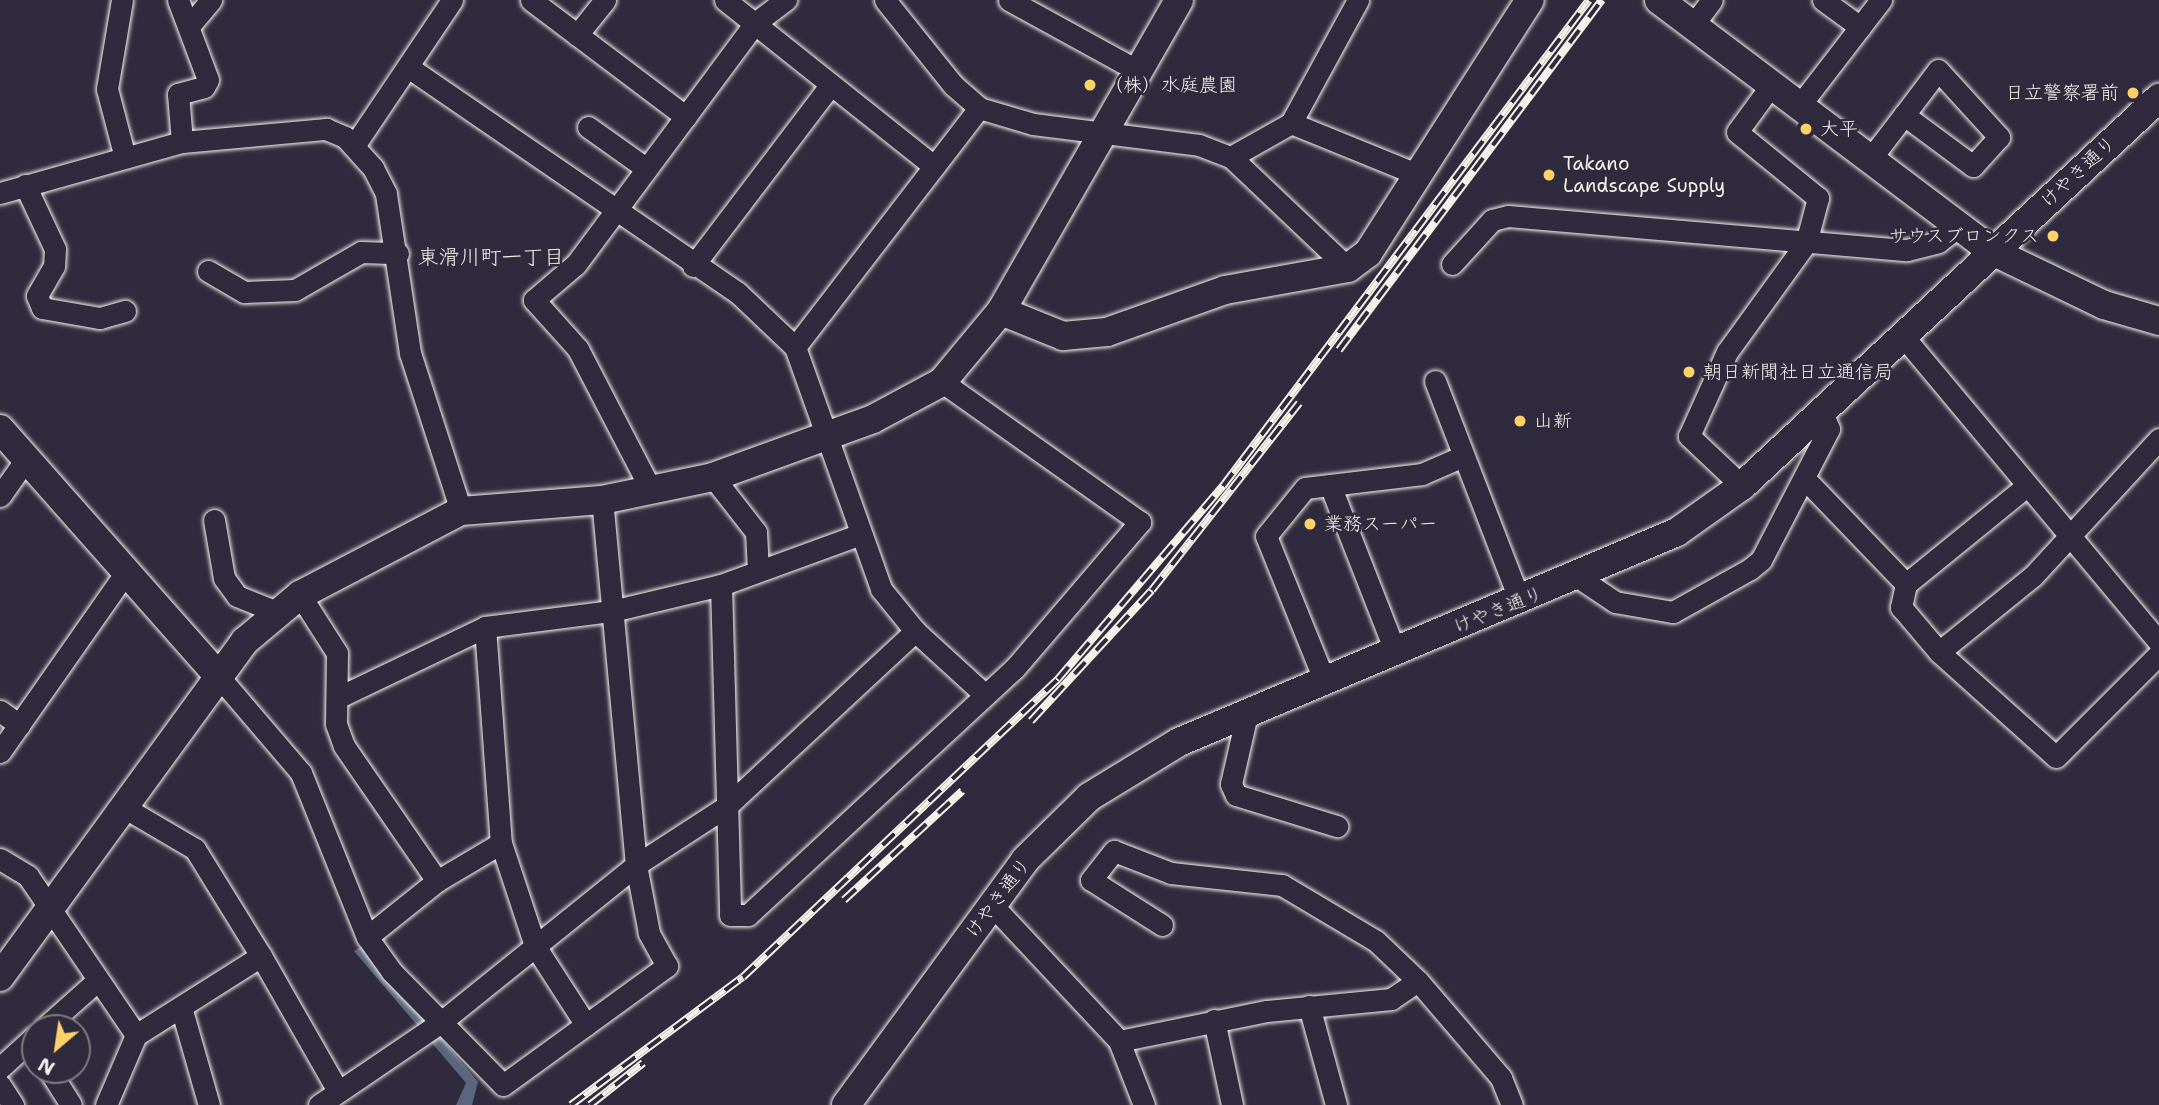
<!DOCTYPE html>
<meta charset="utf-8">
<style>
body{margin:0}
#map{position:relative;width:2159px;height:1105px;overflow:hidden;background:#2f2a3d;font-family:"Shantell Sans","Klee One",sans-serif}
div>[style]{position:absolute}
.water>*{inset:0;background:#5a667e}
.roads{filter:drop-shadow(0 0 2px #f4f1e8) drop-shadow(0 0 2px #f4f1e8)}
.street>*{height:21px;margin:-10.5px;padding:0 10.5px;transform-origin:10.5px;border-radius:10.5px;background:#2f2a3d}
.secondary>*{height:28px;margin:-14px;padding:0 14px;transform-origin:14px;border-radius:14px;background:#2f2a3d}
.rail>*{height:8px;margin-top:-4px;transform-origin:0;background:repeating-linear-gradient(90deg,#2f2a3d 0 16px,#f4f1e8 0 32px);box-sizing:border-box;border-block:2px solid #f4f1e8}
.dots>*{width:19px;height:19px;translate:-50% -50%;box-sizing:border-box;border:4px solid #2f2a3d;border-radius:50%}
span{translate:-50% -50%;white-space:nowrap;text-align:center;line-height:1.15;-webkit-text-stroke:5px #2f2a3d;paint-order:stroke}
.poi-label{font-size:19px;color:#f4f1e8}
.left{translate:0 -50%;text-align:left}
.right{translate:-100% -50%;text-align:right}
.street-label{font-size:19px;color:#f4f1e8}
.neighbourhood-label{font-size:21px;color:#f4f1e8}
.north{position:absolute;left:21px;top:1014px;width:70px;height:70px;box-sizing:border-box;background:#2f2a3d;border:2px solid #7e7a81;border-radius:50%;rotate:209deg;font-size:19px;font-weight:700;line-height:28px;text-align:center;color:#f4f1e8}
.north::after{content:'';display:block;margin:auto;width:24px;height:32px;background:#ffd166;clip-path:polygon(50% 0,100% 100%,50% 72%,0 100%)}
</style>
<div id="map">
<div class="water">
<i style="clip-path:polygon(363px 945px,478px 1082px,472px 1105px,456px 1105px,466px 1083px,354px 951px)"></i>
</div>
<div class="roads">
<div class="street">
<i style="left:122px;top:0;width:90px;rotate:99.6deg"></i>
<i style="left:107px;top:89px;width:67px;rotate:75.3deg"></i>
<i style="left:178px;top:0;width:85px;rotate:69.4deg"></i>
<i style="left:208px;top:80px;width:8px;rotate:120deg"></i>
<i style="left:204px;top:87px;width:27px;rotate:165deg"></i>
<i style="left:178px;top:94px;width:48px;rotate:85.2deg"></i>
<i style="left:531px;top:0;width:194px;rotate:37deg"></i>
<i style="left:725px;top:0;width:267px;rotate:38.5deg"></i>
<i style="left:885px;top:0;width:109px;rotate:51.3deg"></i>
<i style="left:953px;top:85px;width:35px;rotate:41deg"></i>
<i style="left:979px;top:108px;width:56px;rotate:16.5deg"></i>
<i style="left:1033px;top:124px;width:167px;rotate:7.2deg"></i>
<i style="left:1199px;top:145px;width:34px;rotate:21deg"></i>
<i style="left:1231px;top:157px;width:161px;rotate:43.5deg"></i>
<i style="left:1009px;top:0;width:147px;rotate:28.8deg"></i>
<i style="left:1823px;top:0;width:46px;rotate:36.1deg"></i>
<i style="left:190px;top:25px;width:33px;rotate:-50deg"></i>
<i style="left:1693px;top:25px;width:31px;rotate:-53deg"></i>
<i style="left:577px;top:35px;width:45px;rotate:-51.3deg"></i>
<i style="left:408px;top:67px;width:400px;rotate:34.4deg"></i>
<i style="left:738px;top:293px;width:79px;rotate:43.5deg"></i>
<i style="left:795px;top:347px;width:257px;rotate:70.4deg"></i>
<i style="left:881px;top:589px;width:54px;rotate:51deg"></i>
<i style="left:915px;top:631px;width:95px;rotate:42.4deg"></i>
<i style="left:1800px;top:105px;width:133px;rotate:-52.4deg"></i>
<i style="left:1291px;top:123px;width:140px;rotate:-61.4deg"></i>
<i style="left:588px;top:127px;width:72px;rotate:35.4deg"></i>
<i style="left:354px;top:146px;width:176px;rotate:-56.1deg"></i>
<i style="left:1231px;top:157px;width:69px;rotate:-29.5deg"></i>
<i style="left:1291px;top:123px;width:138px;rotate:22.1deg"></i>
<i style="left:1871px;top:158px;width:54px;rotate:-52.5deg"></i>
<i style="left:1904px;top:115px;width:56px;rotate:-52.9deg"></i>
<i style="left:1938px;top:70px;width:91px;rotate:47.7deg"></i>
<i style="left:1999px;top:137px;width:39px;rotate:132deg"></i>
<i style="left:1973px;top:166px;width:86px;rotate:-143.5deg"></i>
<i style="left:25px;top:185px;width:71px;rotate:64.9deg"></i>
<i style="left:55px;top:249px;width:17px;rotate:93deg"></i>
<i style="left:54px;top:266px;width:34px;rotate:120deg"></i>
<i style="left:37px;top:296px;width:13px;rotate:67deg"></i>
<i style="left:42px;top:308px;width:59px;rotate:9.8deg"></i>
<i style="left:100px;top:318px;width:26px;rotate:-16deg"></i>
<i style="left:0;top:193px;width:189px;rotate:-15.7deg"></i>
<i style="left:182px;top:142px;width:145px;rotate:-5.2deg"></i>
<i style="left:326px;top:129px;width:21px;rotate:23deg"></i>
<i style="left:345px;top:137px;width:42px;rotate:47.9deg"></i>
<i style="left:373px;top:168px;width:29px;rotate:63deg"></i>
<i style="left:386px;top:194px;width:161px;rotate:81.4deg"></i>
<i style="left:410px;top:353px;width:166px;rotate:72.1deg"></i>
<i style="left:1452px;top:264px;width:59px;rotate:-47.7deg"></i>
<i style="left:1492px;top:220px;width:16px;rotate:-14deg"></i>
<i style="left:1508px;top:216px;width:400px;rotate:4.9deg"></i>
<i style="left:1907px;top:250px;width:32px;rotate:-14deg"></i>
<i style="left:1938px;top:242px;width:26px;rotate:-37deg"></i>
<i style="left:693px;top:266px;width:225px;rotate:-52.8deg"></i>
<i style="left:208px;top:271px;width:42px;rotate:30.3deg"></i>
<i style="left:244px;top:292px;width:51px;rotate:-2.2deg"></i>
<i style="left:295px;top:290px;width:76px;rotate:-29.9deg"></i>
<i style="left:361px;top:252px;width:37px;rotate:2deg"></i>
<i style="left:1903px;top:336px;width:399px;rotate:50.1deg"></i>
<i style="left:795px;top:347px;width:302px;rotate:-52.4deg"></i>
<i style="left:1435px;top:381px;width:236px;rotate:68.9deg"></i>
<i style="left:713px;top:477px;width:70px;rotate:52deg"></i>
<i style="left:756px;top:532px;width:39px;rotate:87deg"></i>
<i style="left:1805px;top:479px;width:146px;rotate:46.1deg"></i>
<i style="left:1906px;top:584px;width:24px;rotate:102deg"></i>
<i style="left:1901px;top:607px;width:59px;rotate:49.8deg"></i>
<i style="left:1939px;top:652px;width:157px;rotate:41.9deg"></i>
<i style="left:2056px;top:757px;width:146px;rotate:-45deg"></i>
<i style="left:1330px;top:485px;width:180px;rotate:68.6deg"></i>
<i style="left:1742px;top:486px;width:73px;rotate:-136.7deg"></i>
<i style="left:1689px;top:436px;width:92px;rotate:-65.7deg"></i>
<i style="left:1727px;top:352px;width:135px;rotate:-54.1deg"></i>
<i style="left:1806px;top:243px;width:47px;rotate:-75.1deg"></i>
<i style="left:1818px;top:198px;width:104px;rotate:-140.8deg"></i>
<i style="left:1737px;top:132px;width:59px;rotate:-53.9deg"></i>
<i style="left:651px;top:490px;width:159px;rotate:-117.4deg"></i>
<i style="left:578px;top:349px;width:66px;rotate:-131.9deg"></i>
<i style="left:534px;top:300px;width:55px;rotate:-40.6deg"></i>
<i style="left:576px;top:264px;width:300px;rotate:-53.4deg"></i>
<i style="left:755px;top:23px;width:39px;rotate:-37deg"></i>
<i style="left:0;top:496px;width:45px;rotate:-54.9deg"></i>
<i style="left:214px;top:520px;width:59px;rotate:80.2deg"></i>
<i style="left:224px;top:578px;width:22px;rotate:54deg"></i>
<i style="left:237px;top:596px;width:43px;rotate:21.8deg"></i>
<i style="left:1578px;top:577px;width:45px;rotate:34deg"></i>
<i style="left:1615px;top:602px;width:59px;rotate:9.8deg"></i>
<i style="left:1673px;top:612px;width:88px;rotate:-29.2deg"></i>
<i style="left:1750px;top:569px;width:14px;rotate:-39deg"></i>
<i style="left:1761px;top:560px;width:148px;rotate:-62.6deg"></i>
<i style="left:1829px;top:429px;width:18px;rotate:-112deg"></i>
<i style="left:1906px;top:584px;width:152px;rotate:-39.1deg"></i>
<i style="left:721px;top:585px;width:330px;rotate:88.4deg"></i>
<i style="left:730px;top:915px;width:18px"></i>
<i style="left:748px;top:915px;width:362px;rotate:-42.8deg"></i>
<i style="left:1014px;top:669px;width:194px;rotate:-49.4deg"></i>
<i style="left:1140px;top:522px;width:242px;rotate:-144.7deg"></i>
<i style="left:300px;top:595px;width:69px;rotate:57.5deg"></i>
<i style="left:337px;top:653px;width:71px;rotate:90.8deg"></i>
<i style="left:336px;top:724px;width:23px;rotate:70deg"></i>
<i style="left:344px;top:746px;width:164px;rotate:55.4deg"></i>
<i style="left:485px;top:627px;width:217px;rotate:85.8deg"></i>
<i style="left:501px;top:843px;width:108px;rotate:71.7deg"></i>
<i style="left:535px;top:946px;width:94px;rotate:57.2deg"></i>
<i style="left:1939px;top:652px;width:121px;rotate:-39deg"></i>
<i style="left:2033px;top:576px;width:186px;rotate:-47.4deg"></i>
<i style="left:220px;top:678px;width:125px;rotate:49.5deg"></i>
<i style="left:301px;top:773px;width:177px;rotate:68.1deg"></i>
<i style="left:367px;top:937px;width:43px;rotate:54.5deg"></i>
<i style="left:392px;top:972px;width:158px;rotate:45.5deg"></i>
<i style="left:503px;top:1085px;width:203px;rotate:-36deg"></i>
<i style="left:667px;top:966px;width:38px;rotate:-119deg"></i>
<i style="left:649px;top:933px;width:69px;rotate:-100.8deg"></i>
<i style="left:636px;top:865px;width:367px;rotate:-95.3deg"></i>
<i style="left:1325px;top:682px;width:157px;rotate:-112deg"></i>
<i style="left:1266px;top:536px;width:62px;rotate:-50.9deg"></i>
<i style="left:1305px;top:488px;width:118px;rotate:-6.8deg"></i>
<i style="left:1422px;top:474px;width:43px;rotate:-23.6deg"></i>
<i style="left:337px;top:698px;width:164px;rotate:-25.6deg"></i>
<i style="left:485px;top:627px;width:128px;rotate:-7.2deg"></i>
<i style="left:612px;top:611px;width:112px;rotate:-13.4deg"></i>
<i style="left:721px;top:585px;width:149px;rotate:-20deg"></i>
<i style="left:0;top:711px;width:24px;rotate:36deg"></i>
<i style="left:1247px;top:714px;width:72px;rotate:102.9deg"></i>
<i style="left:1231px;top:784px;width:12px;rotate:66deg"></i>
<i style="left:1236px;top:795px;width:106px;rotate:17.1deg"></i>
<i style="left:0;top:752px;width:220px;rotate:-55deg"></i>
<i style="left:0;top:859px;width:33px;rotate:31deg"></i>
<i style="left:28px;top:876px;width:192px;rotate:55.8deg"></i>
<i style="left:136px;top:1035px;width:148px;rotate:-32.3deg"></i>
<i style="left:261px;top:956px;width:126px;rotate:-121.7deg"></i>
<i style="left:195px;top:849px;width:81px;rotate:-149.6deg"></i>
<i style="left:991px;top:904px;width:187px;rotate:46.9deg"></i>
<i style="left:1119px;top:1041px;width:69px;rotate:68.7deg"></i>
<i style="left:1162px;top:925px;width:84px;rotate:-147.6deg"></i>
<i style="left:1091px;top:880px;width:37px;rotate:-52deg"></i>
<i style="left:1114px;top:851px;width:61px;rotate:21.1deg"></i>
<i style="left:1171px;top:873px;width:112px;rotate:6.2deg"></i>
<i style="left:1282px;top:885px;width:109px;rotate:30.8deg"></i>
<i style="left:1376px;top:941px;width:58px;rotate:43.6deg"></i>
<i style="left:1418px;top:981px;width:128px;rotate:49.4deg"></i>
<i style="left:1501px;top:1078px;width:29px;rotate:68deg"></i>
<i style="left:367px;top:937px;width:90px;rotate:-38.7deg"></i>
<i style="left:437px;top:881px;width:74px;rotate:-30.7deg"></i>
<i style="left:261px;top:956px;width:155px;rotate:60.3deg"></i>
<i style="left:1309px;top:1006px;width:103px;rotate:74.7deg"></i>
<i style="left:181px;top:1007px;width:102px;rotate:74.1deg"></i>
<i style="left:1214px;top:1020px;width:87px;rotate:78deg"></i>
<i style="left:44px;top:1028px;width:72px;rotate:-41.6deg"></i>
<i style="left:1119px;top:1041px;width:151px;rotate:-11.5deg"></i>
<i style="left:1267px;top:1011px;width:125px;rotate:-5.5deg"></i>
<i style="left:1391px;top:999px;width:32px;rotate:-34deg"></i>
<i style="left:0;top:1068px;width:47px;rotate:-42.4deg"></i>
<i style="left:49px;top:1070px;width:41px;rotate:57.8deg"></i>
<i style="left:0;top:1085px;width:24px;rotate:57deg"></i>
<i style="left:106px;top:1105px;width:76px;rotate:-66.8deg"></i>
<i style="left:319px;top:1105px;width:148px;rotate:-34.2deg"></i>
<i style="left:441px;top:1022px;width:250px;rotate:-38.8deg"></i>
<i style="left:636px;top:865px;width:108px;rotate:-33deg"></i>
<i style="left:727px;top:806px;width:257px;rotate:-42.9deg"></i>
</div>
<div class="secondary">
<i style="left:1659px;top:0;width:417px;rotate:37deg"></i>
<i style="left:1992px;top:251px;width:124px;rotate:25.7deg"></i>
<i style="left:2104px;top:305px;width:57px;rotate:16.2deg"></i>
<i style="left:1001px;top:311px;width:67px;rotate:22deg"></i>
<i style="left:1063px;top:336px;width:44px;rotate:-5.2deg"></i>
<i style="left:1107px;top:332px;width:125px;rotate:-19.6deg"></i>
<i style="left:1225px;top:290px;width:125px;rotate:-10.1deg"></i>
<i style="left:1348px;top:268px;width:25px;rotate:-37deg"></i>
<i style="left:1368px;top:253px;width:300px;rotate:-57.4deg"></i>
<i style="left:0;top:429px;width:332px;rotate:48.5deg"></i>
<i style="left:0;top:977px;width:416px;rotate:-53.9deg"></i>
<i style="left:245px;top:641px;width:72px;rotate:-39.9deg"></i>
<i style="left:300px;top:595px;width:182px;rotate:-27.6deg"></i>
<i style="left:461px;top:511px;width:141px;rotate:-4.5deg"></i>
<i style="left:602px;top:500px;width:113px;rotate:-11.7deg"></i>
<i style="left:713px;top:477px;width:170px;rotate:-19.9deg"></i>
<i style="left:873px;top:419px;width:78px;rotate:-28.2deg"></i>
<i style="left:942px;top:382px;width:92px;rotate:-50.3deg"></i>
<i style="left:1001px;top:311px;width:358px;rotate:-60.2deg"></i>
<i style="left:846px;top:1105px;width:303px;rotate:-53.8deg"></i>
<i style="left:1025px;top:860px;width:90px;rotate:-44.5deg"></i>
<i style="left:1089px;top:797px;width:105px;rotate:-31.4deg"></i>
<i style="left:1179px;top:742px;width:540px;rotate:-22.86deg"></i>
<i style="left:1677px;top:532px;width:80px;rotate:-35.3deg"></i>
<i style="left:1742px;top:486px;width:570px;rotate:-42.94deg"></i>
</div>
</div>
<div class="rail">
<i style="left:1339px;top:350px;width:438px;rotate:-53.1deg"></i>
<i style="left:1031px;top:721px;width:178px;rotate:-47.3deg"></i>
<i style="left:1152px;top:590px;width:238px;rotate:-51.8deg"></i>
<i style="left:844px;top:900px;width:161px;rotate:-42.7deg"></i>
<i style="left:571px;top:1105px;width:214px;rotate:-36.7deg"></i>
<i style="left:743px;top:977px;width:434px;rotate:-43.4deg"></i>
<i style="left:1058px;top:679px;width:254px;rotate:-49.5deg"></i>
<i style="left:1223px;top:486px;width:608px;rotate:-53.02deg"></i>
<i style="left:590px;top:1105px;width:68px;rotate:-38.4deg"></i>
</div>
<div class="dots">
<i style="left:1090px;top:85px;background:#ffd166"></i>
<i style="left:2133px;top:93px;background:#ffd166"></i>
<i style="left:1806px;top:129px;background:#ffd166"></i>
<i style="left:1549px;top:175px;background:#ffd166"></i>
<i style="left:2053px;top:236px;background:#ffd166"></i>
<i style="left:1689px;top:372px;background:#ffd166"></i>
<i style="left:1520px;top:421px;background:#ffd166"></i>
<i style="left:1310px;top:524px;background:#ffd166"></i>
</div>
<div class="poi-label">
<span class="left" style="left:1104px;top:85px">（株）水庭農園</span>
<span class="right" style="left:2119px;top:93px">日立警察署前</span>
<span class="left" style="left:1820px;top:129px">大平</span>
<span class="left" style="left:1563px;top:175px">Takano<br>Landscape Supply</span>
<span class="right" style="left:2039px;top:236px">サウスブロンクス</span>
<span class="left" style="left:1703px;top:372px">朝日新聞社日立通信局</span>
<span class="left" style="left:1534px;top:421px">山新</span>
<span class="left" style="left:1324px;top:524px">業務スーパー</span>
</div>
<div class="street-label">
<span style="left:2078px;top:172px;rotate:-43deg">けやき通り</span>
<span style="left:1498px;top:610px;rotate:-22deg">けやき通り</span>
<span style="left:998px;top:898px;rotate:-53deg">けやき通り</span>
</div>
<div class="neighbourhood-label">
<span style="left:491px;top:257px">東滑川町一丁目</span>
</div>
<div class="north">N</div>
</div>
